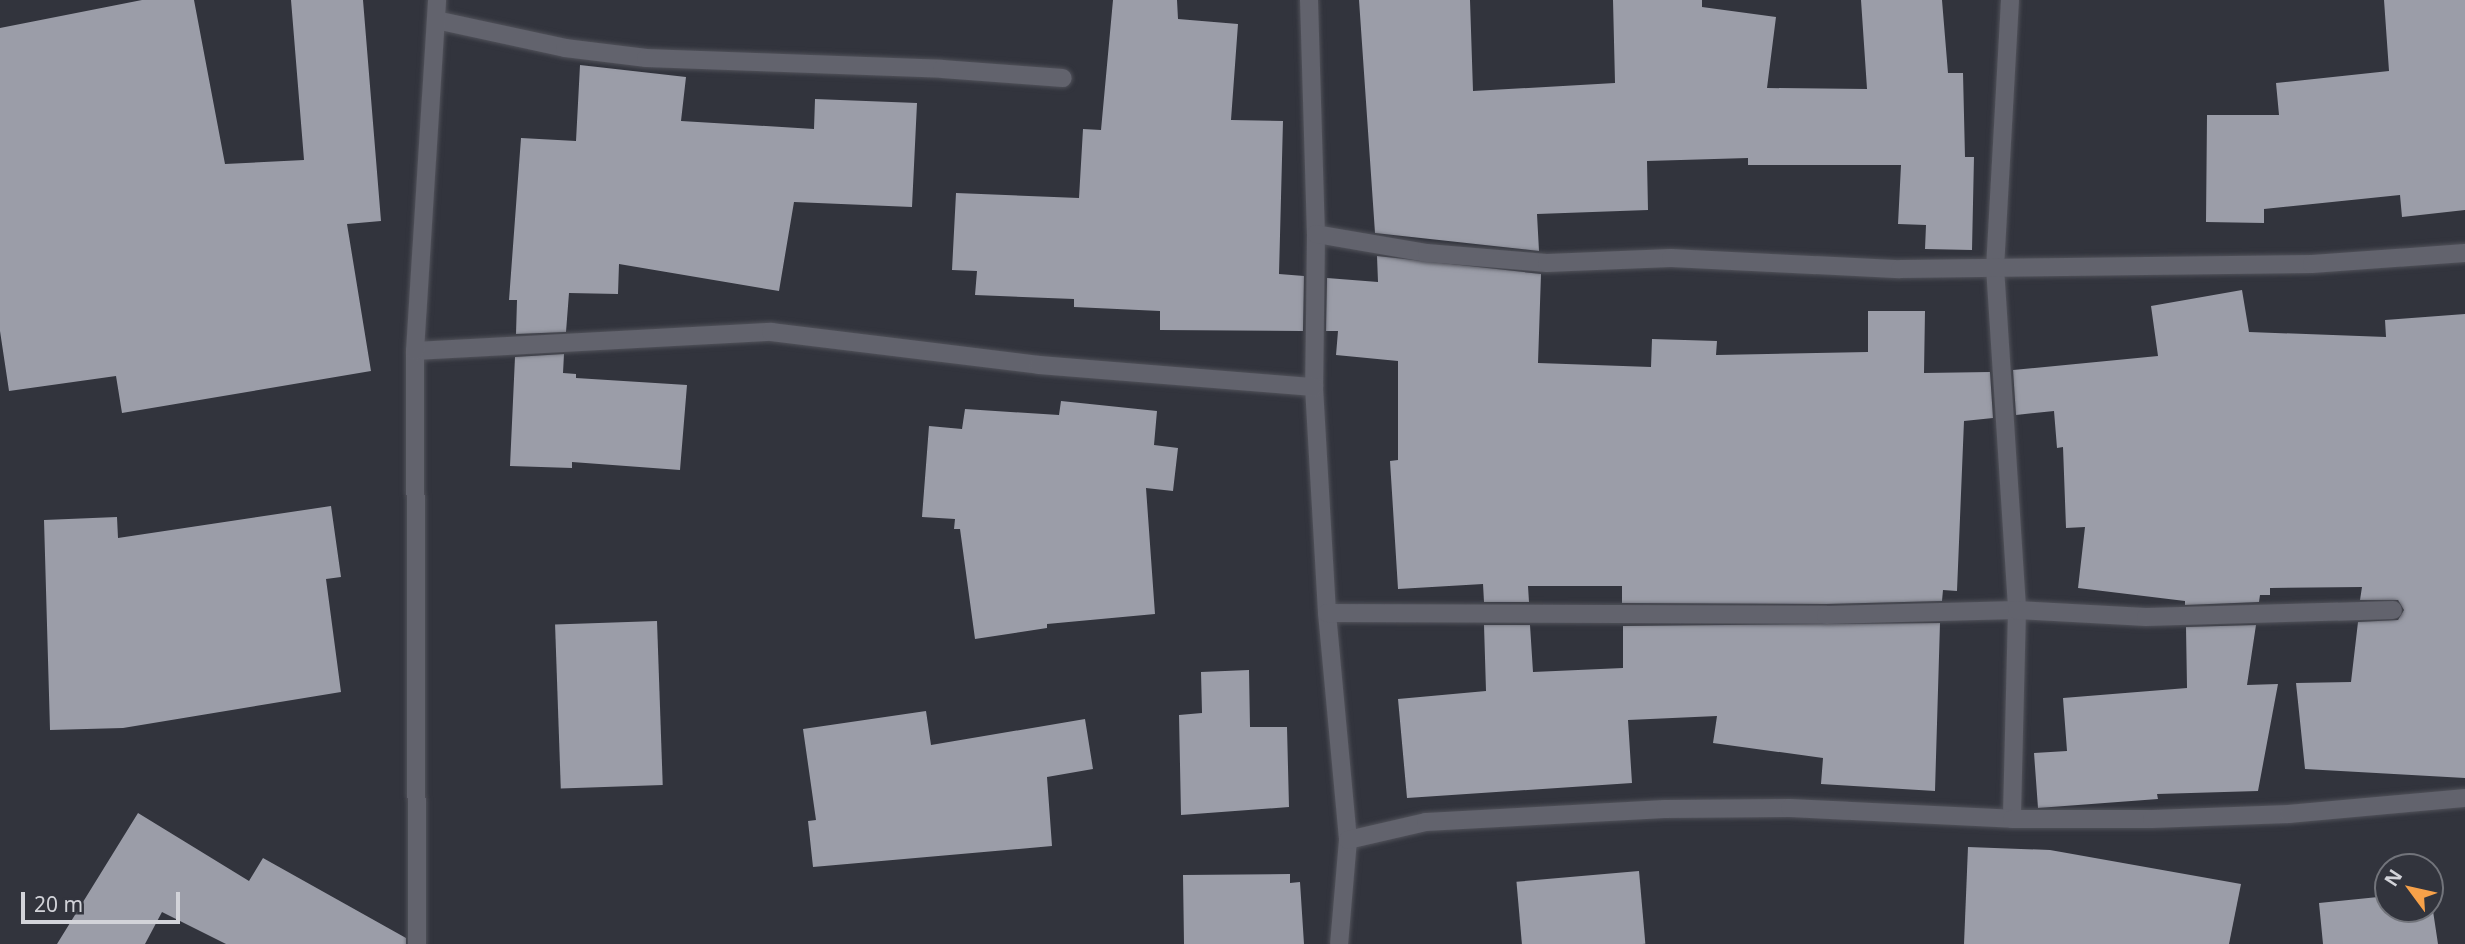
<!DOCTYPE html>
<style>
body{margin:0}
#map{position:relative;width:2465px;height:944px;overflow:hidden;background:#32343d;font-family:"Noto Sans",sans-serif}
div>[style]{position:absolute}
.building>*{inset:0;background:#9b9da8;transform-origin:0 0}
.roads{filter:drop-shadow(0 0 2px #51525a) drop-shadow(0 0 2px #51525a)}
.minor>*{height:18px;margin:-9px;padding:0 9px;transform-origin:9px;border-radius:9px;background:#62636d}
span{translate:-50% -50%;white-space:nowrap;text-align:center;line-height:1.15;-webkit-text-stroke:7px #32343d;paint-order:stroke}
.north{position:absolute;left:2374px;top:853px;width:70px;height:70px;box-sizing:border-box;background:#32343d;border:2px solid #72747b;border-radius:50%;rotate:303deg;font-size:19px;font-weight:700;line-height:28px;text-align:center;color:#d2d3d9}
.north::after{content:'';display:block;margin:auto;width:24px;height:32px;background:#f7a149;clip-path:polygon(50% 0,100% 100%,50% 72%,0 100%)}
.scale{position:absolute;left:21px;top:892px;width:159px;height:32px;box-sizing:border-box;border:4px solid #d2d3d9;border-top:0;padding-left:9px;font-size:21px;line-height:24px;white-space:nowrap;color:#d2d3d9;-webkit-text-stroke:5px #32343d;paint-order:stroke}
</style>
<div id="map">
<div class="building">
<i style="clip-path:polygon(142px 0,194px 0,225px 164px,304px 160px,291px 0,363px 0,381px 221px,347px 224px,371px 371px,122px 413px,116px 376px,9px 391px,0 331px,0 28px)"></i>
<i style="clip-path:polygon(1113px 0,1177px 0,1178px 19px,1238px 24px,1231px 120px,1283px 121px,1279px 274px,1304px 276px,1303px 331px,1160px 330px,1160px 311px,1074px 307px,1074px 299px,975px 295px,977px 271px,952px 270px,956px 193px,1079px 198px,1083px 129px,1101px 130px)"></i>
<i style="clip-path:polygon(1359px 0,1470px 0,1473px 91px,1615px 83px,1613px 0,1702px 0,1702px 7px,1776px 17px,1767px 88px,1867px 89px,1861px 0,1942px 0,1948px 73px,1963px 73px,1965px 157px,1974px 157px,1972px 250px,1925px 249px,1926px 225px,1898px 224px,1901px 165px,1748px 165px,1748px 158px,1647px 161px,1648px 210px,1537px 214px,1539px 251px,1375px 233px)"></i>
<i style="clip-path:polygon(2384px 0,2465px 0,2465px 210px,2402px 217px,2400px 195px,2264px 209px,2264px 223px,2206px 222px,2207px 115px,2279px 115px,2276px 83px,2389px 71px)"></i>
<i style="clip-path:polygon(580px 65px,686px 77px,681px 121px,814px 129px,815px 99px,917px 103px,912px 207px,794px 202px,779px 291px,619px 264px,618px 294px,569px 293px,566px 332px,516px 334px,517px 300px,509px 300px,521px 138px,576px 141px)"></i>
<i style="clip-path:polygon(1377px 256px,1541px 274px,1538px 363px,1651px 367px,1652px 339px,1717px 341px,1716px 355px,1868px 352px,1868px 311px,1925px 311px,1924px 373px,1990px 372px,1993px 418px,1964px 421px,1957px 591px,1943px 590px,1942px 601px,1826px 604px,1622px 603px,1622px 586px,1528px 586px,1529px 602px,1484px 602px,1483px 584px,1398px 589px,1390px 461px,1398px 460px,1398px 361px,1336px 355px,1338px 331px,1326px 331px,1327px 278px,1378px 282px)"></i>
<i style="clip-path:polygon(2242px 290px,2249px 332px,2386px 337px,2385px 320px,2465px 314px,2465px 778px,2305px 769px,2296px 683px,2351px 682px,2358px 622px,2398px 620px,2404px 610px,2398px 600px,2360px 600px,2362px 587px,2270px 588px,2270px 595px,2260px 595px,2259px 602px,2185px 605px,2185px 601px,2078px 588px,2085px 527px,2066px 528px,2063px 447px,2057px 448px,2054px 411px,2016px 415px,2013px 370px,2158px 356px,2151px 306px)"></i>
<i style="clip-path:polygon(564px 354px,563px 373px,576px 374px,576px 378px,687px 385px,680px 470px,572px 462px,572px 468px,510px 466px,515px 357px)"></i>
<i style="clip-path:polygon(1061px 401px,1157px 411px,1154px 445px,1178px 448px,1173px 491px,1146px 488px,1155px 614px,1047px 624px,1047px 628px,975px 639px,960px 529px,954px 529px,955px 519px,922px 517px,929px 426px,962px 429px,965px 409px,1059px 415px)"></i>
<i style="clip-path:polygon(331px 506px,341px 577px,326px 579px,341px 692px,123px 728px,50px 730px,44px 520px,117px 517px,118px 538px)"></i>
<i style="left:657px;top:621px;width:164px;height:102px;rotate:88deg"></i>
<i style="clip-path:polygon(1940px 623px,1935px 791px,1821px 784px,1823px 758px,1713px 743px,1717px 716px,1628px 720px,1632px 783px,1407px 798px,1398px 699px,1486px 691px,1484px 625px,1530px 625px,1533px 672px,1623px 668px,1623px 626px)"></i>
<i style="clip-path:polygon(2256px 625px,2247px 685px,2278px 684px,2258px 791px,2157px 794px,2158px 799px,2038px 808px,2034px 753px,2067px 751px,2063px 698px,2187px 688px,2186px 627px)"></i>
<i style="clip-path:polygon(1249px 670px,1250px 727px,1287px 727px,1289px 807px,1181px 815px,1179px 715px,1202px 713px,1201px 672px)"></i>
<i style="clip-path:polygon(926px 711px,931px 745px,1085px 719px,1093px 769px,1047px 777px,1052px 846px,813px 867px,808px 821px,816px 820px,803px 729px)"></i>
<i style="clip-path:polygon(138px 813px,249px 881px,263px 858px,406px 938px,406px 944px,226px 944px,162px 912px,145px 944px,57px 944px)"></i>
<i style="clip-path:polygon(1968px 847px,2050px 850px,2241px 884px,2229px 944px,1964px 944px)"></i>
<i style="left:1639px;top:871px;width:73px;height:123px;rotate:85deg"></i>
<i style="clip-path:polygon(1290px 874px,1290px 883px,1300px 882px,1304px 944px,1184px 944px,1183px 875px)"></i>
<i style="clip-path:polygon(2430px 891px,2438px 944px,2323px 944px,2319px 903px,2388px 896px,2388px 909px,2430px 909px)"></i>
</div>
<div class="roads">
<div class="minor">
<i style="left:1309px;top:0;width:234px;rotate:88.3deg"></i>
<i style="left:1316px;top:234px;width:153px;rotate:90.7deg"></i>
<i style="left:1314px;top:387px;width:226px;rotate:86.7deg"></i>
<i style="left:1327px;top:613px;width:228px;rotate:84.7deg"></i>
<i style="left:1348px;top:840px;width:104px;rotate:94.9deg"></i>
<i style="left:2010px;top:0;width:267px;rotate:93.2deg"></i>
<i style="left:1995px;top:267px;width:344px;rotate:86.3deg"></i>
<i style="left:2017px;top:610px;width:209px;rotate:91.4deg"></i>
<i style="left:436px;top:20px;width:132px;rotate:12.2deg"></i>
<i style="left:565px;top:48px;width:82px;rotate:7deg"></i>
<i style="left:646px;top:58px;width:296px;rotate:2.1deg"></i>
<i style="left:942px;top:69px;width:121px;rotate:4.3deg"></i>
<i style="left:1316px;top:234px;width:113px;rotate:9.7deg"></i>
<i style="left:1427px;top:253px;width:120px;rotate:4.8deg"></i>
<i style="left:1547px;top:263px;width:124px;rotate:-2.3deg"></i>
<i style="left:1671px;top:258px;width:229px;rotate:2.8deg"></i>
<i style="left:1900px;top:269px;width:412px;rotate:-0.7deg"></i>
<i style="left:2312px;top:264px;width:153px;rotate:-4.1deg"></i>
<i style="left:415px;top:351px;width:357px;rotate:-3.1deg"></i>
<i style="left:771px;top:332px;width:270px;rotate:7deg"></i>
<i style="left:1039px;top:365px;width:276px;rotate:4.6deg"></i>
<i style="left:1327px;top:613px;width:499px;rotate:0.2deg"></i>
<i style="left:1826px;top:615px;width:191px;rotate:-1.5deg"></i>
<i style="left:2017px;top:610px;width:129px;rotate:3.1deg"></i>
<i style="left:2146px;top:617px;width:247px;rotate:-1.6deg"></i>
<i style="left:1348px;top:840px;width:80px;rotate:-13deg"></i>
<i style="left:1426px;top:822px;width:239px;rotate:-3.1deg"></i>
<i style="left:1665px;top:809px;width:125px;rotate:-0.5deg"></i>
<i style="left:1790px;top:808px;width:222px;rotate:2.8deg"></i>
<i style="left:2012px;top:819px;width:140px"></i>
<i style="left:2152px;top:819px;width:137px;rotate:-2.1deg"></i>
<i style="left:2289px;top:814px;width:177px;rotate:-5.2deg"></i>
<i style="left:417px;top:944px;width:593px;rotate:-90.19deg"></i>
<i style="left:415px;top:351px;width:352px;rotate:-86.4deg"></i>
</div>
</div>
<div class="north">N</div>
<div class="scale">20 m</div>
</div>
